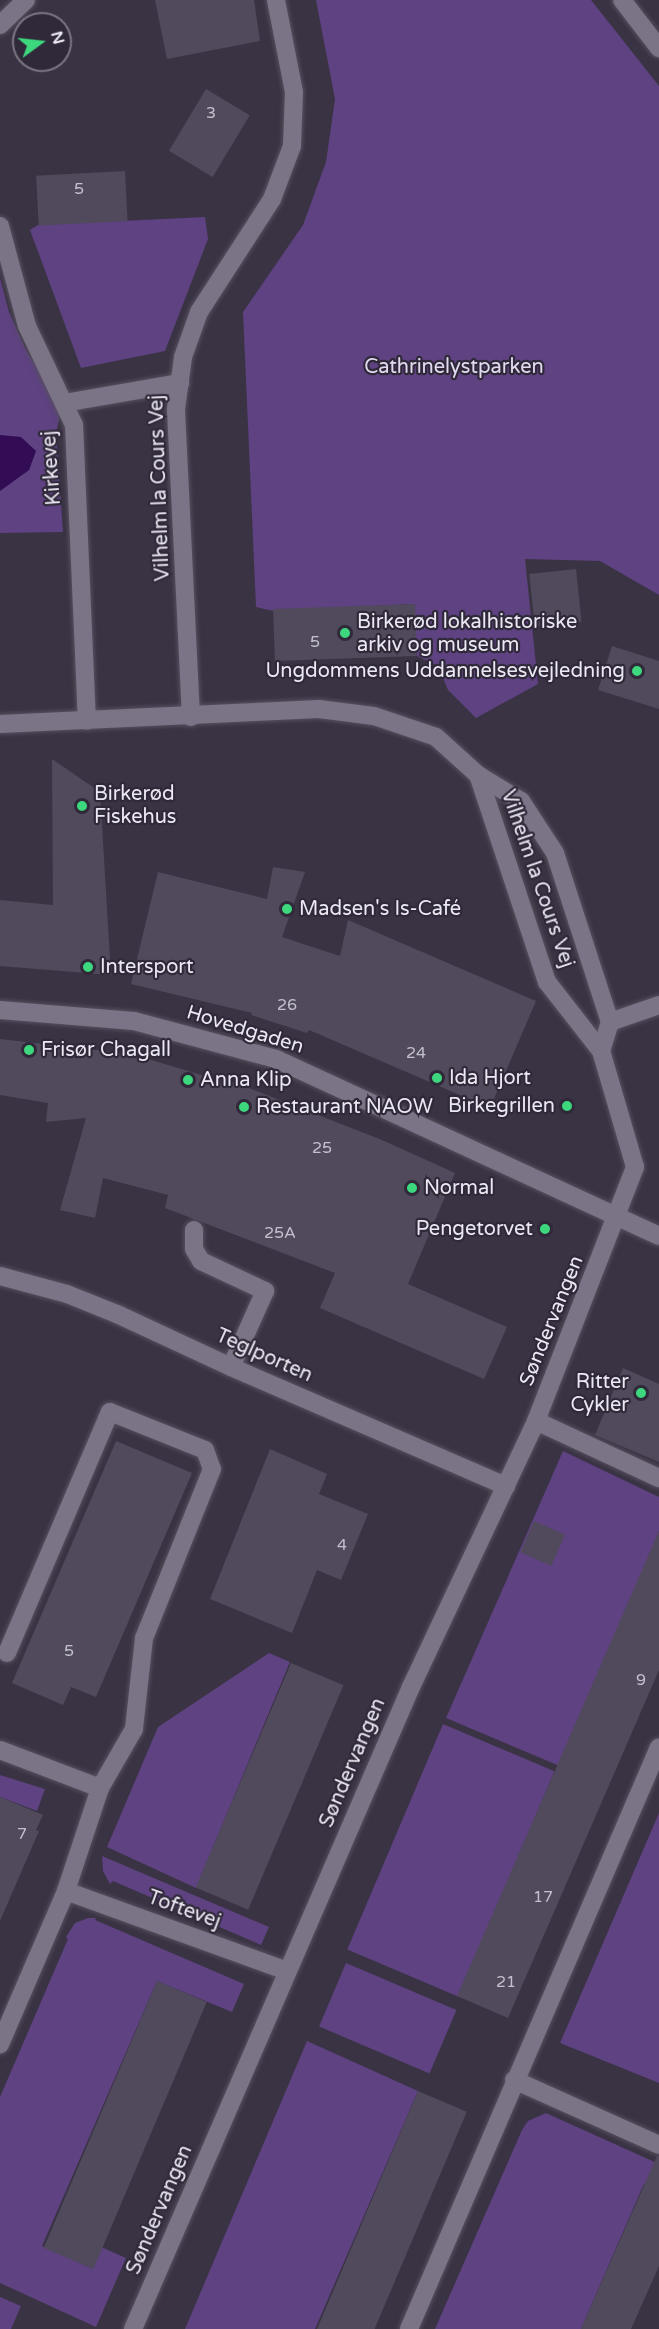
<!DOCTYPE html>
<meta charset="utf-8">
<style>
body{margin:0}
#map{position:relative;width:659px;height:2329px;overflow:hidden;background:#3a3344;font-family:"Varela Round",sans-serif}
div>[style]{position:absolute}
.green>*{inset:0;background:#5e4281;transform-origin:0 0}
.water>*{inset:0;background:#320c54}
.building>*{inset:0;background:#514a5c;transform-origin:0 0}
.roads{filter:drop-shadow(0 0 2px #56505e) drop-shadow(0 0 2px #56505e)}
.minor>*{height:18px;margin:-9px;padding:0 9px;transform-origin:9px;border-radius:9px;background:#7b7487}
.dots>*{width:16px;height:16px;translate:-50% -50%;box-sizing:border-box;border:3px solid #302939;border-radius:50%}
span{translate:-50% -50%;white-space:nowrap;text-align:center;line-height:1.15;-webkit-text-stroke:4.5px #302939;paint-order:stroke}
.number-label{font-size:16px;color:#c5c0cd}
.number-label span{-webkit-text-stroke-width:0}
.park-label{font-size:20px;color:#e2daf0}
.street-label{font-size:20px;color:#ece8f3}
.poi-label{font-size:20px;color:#ece8f3}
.left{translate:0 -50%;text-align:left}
.right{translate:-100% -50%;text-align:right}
.north{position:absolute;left:12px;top:12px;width:60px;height:60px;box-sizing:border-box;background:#302939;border:2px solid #7b7583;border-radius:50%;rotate:75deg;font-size:16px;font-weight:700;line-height:24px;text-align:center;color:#ece8f3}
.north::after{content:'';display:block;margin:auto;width:21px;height:27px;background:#3dd77e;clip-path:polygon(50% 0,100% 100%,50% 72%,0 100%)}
</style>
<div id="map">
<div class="green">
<i style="clip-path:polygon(316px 0,591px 0,659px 86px,659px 595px,600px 561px,525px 559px,538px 684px,476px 718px,448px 690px,438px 666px,417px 656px,414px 604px,273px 611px,256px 607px,243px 312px,303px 225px,326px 162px,335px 99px)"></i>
<i style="clip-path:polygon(205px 217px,208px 239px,165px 351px,81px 368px,30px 230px,38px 225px)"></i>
<i style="clip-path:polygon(0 278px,9px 312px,25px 348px,57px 400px,60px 414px,56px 434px,63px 532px,0 533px)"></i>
<i style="clip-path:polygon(563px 1451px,659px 1497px,659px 1531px,586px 1777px,446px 1718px)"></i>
<i style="clip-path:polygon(269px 1653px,290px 1662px,196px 1888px,107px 1847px,158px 1727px)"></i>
<i style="left:443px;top:1724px;width:121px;height:245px;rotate:23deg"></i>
<i style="clip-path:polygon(0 1775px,45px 1789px,37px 1811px,0 1797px)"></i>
<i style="clip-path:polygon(659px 1813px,659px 2083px,560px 2043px)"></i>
<i style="clip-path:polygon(102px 1856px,269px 1927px,261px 1945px,113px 1881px,110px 1884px,103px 1871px)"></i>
<i style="clip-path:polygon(88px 1918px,96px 1918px,95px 1920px,244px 1984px,232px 2012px,157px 1981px,42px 2246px,91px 2268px,101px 2247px,126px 2258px,96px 2327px,0 2283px,0 2097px,68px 1939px,66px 1937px,75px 1923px)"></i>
<i style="left:346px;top:1963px;width:120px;height:69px;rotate:23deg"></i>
<i style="clip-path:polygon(307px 2041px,418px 2091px,315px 2329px,185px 2329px)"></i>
<i style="clip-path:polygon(546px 2113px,659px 2164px,643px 2186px,581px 2329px,435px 2329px,522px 2130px,528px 2121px)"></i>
<i style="clip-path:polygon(0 2297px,21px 2306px,11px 2329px,0 2329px)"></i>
</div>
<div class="water">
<i style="clip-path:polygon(0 435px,21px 437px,36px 451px,29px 470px,0 491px)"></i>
</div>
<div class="building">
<i style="clip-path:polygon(155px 0,254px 0,260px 41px,167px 59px)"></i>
<i style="left:206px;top:89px;width:51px;height:72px;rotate:31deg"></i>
<i style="left:125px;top:171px;width:50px;height:89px;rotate:87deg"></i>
<i style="left:576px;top:569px;width:53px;height:47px;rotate:84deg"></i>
<i style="left:415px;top:604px;width:52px;height:142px;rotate:88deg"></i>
<i style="clip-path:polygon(612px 646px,659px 661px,659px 709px,598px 690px)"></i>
<i style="clip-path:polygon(52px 759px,100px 792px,111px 975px,0 966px,0 900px,53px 905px)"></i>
<i style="clip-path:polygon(273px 867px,305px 872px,282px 937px,340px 956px,348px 920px,536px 1001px,490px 1108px,309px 1030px,307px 1033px,251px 1015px,252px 1013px,131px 984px,158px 872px,267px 899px)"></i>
<i style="clip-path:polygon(0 1039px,131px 1054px,225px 1082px,226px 1079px,382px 1140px,455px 1173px,408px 1284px,507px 1327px,484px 1379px,320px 1308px,335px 1273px,165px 1208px,168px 1195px,103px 1178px,95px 1218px,60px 1210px,86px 1118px,46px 1122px,48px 1103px,0 1095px)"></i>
<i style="clip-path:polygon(623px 1368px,659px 1384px,659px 1462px,595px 1435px)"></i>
<i style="clip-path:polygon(116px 1441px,192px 1473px,96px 1697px,71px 1687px,63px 1705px,12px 1683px)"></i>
<i style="clip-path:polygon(270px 1449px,327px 1474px,319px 1494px,368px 1514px,341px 1580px,317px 1570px,292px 1633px,210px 1599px)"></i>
<i style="left:534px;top:1521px;width:34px;height:34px;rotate:24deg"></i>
<i style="clip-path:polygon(659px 1531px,659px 1670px,508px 2018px,457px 1996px)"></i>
<i style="left:291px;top:1663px;width:57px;height:244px;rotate:23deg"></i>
<i style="clip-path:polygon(0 1797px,43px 1815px,36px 1830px,39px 1831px,0 1921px)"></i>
<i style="left:157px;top:1981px;width:54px;height:290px;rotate:23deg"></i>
<i style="left:418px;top:2091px;width:53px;height:259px;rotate:23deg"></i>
<i style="clip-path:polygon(657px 2156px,659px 2156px,659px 2266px,631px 2329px,581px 2329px)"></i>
</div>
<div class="roads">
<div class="minor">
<i style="left:622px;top:0;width:61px;rotate:52.4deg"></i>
<i style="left:0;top:25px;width:36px;rotate:-44deg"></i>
<i style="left:0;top:226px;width:104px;rotate:74.9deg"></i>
<i style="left:27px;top:326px;width:110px;rotate:64.6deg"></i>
<i style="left:74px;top:425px;width:296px;rotate:87.5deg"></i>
<i style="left:64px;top:403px;width:118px;rotate:-9.8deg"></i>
<i style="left:191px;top:717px;width:308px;rotate:-92.8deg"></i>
<i style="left:176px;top:409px;width:52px;rotate:-82.3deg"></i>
<i style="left:183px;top:357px;width:48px;rotate:-70.4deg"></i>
<i style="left:199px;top:312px;width:135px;rotate:-57.1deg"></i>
<i style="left:272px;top:199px;width:57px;rotate:-69.3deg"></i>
<i style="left:292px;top:146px;width:54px;rotate:-87.9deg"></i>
<i style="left:294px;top:92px;width:94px;rotate:-101.1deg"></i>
<i style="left:0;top:724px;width:319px;rotate:-2.7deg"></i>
<i style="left:319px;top:709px;width:55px;rotate:7.3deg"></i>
<i style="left:374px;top:716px;width:65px;rotate:18.7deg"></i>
<i style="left:436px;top:737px;width:57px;rotate:42.1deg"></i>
<i style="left:478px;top:775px;width:50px;rotate:31.2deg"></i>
<i style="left:521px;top:801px;width:62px;rotate:56.8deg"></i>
<i style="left:555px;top:853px;width:178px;rotate:72deg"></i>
<i style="left:610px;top:1022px;width:30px;rotate:107deg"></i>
<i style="left:0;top:1010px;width:134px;rotate:4.7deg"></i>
<i style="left:134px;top:1021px;width:147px;rotate:15deg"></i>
<i style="left:276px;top:1059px;width:422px;rotate:24.8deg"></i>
<i style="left:610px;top:1022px;width:52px;rotate:-19.1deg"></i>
<i style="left:194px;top:1230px;width:19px;rotate:90deg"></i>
<i style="left:194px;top:1249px;width:14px;rotate:60deg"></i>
<i style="left:201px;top:1261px;width:71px;rotate:25.1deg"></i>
<i style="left:265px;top:1291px;width:83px;rotate:114.1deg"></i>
<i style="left:0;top:1276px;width:69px;rotate:15deg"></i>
<i style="left:67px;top:1294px;width:54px;rotate:21.8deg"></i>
<i style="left:117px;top:1314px;width:126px;rotate:24.9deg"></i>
<i style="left:231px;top:1367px;width:300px;rotate:23.4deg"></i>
<i style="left:536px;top:1421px;width:136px;rotate:24.9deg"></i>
<i style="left:7px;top:1653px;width:262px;rotate:-66.9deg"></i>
<i style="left:110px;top:1412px;width:102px;rotate:21.8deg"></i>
<i style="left:205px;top:1450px;width:20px;rotate:70deg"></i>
<i style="left:212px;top:1469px;width:182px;rotate:111.9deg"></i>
<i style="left:144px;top:1638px;width:92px;rotate:96.3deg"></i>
<i style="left:134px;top:1729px;width:68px;rotate:120deg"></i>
<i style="left:0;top:1750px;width:107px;rotate:20.8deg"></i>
<i style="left:100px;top:1788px;width:108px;rotate:108.3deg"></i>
<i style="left:66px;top:1891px;width:167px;rotate:113.3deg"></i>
<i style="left:66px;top:1891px;width:235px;rotate:19.9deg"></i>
<i style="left:514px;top:2080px;width:159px;rotate:24.1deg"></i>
<i style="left:133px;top:2329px;width:700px;rotate:-66.59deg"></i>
<i style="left:411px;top:1687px;width:294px;rotate:-64.8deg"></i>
<i style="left:536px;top:1421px;width:273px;rotate:-68.7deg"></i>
<i style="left:635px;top:1167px;width:121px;rotate:-106.3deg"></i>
<i style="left:601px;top:1051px;width:88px;rotate:-128deg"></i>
<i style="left:547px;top:982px;width:218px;rotate:-108.4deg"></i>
<i style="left:409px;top:2329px;width:633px;rotate:-66.75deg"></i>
</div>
</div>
<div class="dots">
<i style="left:345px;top:633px;background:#3dd77e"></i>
<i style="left:637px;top:671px;background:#3dd77e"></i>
<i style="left:82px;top:806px;background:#3dd77e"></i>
<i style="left:287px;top:909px;background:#3dd77e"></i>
<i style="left:88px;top:967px;background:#3dd77e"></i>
<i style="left:29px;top:1050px;background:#3dd77e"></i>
<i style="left:437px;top:1078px;background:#3dd77e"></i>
<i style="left:188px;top:1080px;background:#3dd77e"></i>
<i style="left:567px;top:1106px;background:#3dd77e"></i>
<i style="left:244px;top:1107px;background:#3dd77e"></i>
<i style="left:412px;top:1188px;background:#3dd77e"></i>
<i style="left:545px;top:1229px;background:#3dd77e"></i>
<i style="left:641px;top:1393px;background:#3dd77e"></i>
</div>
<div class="number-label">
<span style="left:211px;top:113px">3</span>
<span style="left:79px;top:189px">5</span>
<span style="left:315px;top:642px">5</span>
<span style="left:287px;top:1005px">26</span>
<span style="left:416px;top:1053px">24</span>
<span style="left:322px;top:1148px">25</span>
<span style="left:280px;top:1233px">25A</span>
<span style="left:342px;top:1545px">4</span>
<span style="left:69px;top:1651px">5</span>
<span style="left:641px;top:1680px">9</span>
<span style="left:22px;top:1834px">7</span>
<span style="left:543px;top:1897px">17</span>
<span style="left:506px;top:1982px">21</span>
</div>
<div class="park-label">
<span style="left:454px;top:367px">Cathrinelystparken</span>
</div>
<div class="street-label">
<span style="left:52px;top:468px;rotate:-94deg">Kirkevej</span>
<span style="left:160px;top:488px;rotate:-92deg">Vilhelm la Cours Vej</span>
<span style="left:537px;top:879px;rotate:71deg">Vilhelm la Cours Vej</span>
<span style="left:245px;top:1030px;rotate:17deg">Hovedgaden</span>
<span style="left:552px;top:1321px;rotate:-68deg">Søndervangen</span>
<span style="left:264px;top:1356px;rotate:24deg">Teglporten</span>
<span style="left:353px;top:1763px;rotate:-67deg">Søndervangen</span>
<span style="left:184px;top:1910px;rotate:20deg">Toftevej</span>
<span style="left:160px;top:2210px;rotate:-67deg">Søndervangen</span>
</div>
<div class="poi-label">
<span class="left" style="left:357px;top:634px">Birkerød lokalhistoriske<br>arkiv og museum</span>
<span class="right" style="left:625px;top:671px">Ungdommens Uddannelsesvejledning</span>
<span class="left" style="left:94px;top:806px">Birkerød<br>Fiskehus</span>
<span class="left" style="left:299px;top:909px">Madsen's Is-Café</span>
<span class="left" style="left:100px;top:967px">Intersport</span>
<span class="left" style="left:41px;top:1050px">Frisør Chagall</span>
<span class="left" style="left:449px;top:1078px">Ida Hjort</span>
<span class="left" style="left:200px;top:1080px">Anna Klip</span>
<span class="right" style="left:555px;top:1106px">Birkegrillen</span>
<span class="left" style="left:256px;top:1107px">Restaurant NAOW</span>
<span class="left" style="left:424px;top:1188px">Normal</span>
<span class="right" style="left:533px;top:1229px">Pengetorvet</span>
<span class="right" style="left:629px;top:1394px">Ritter<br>Cykler</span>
</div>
<div class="north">N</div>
</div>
